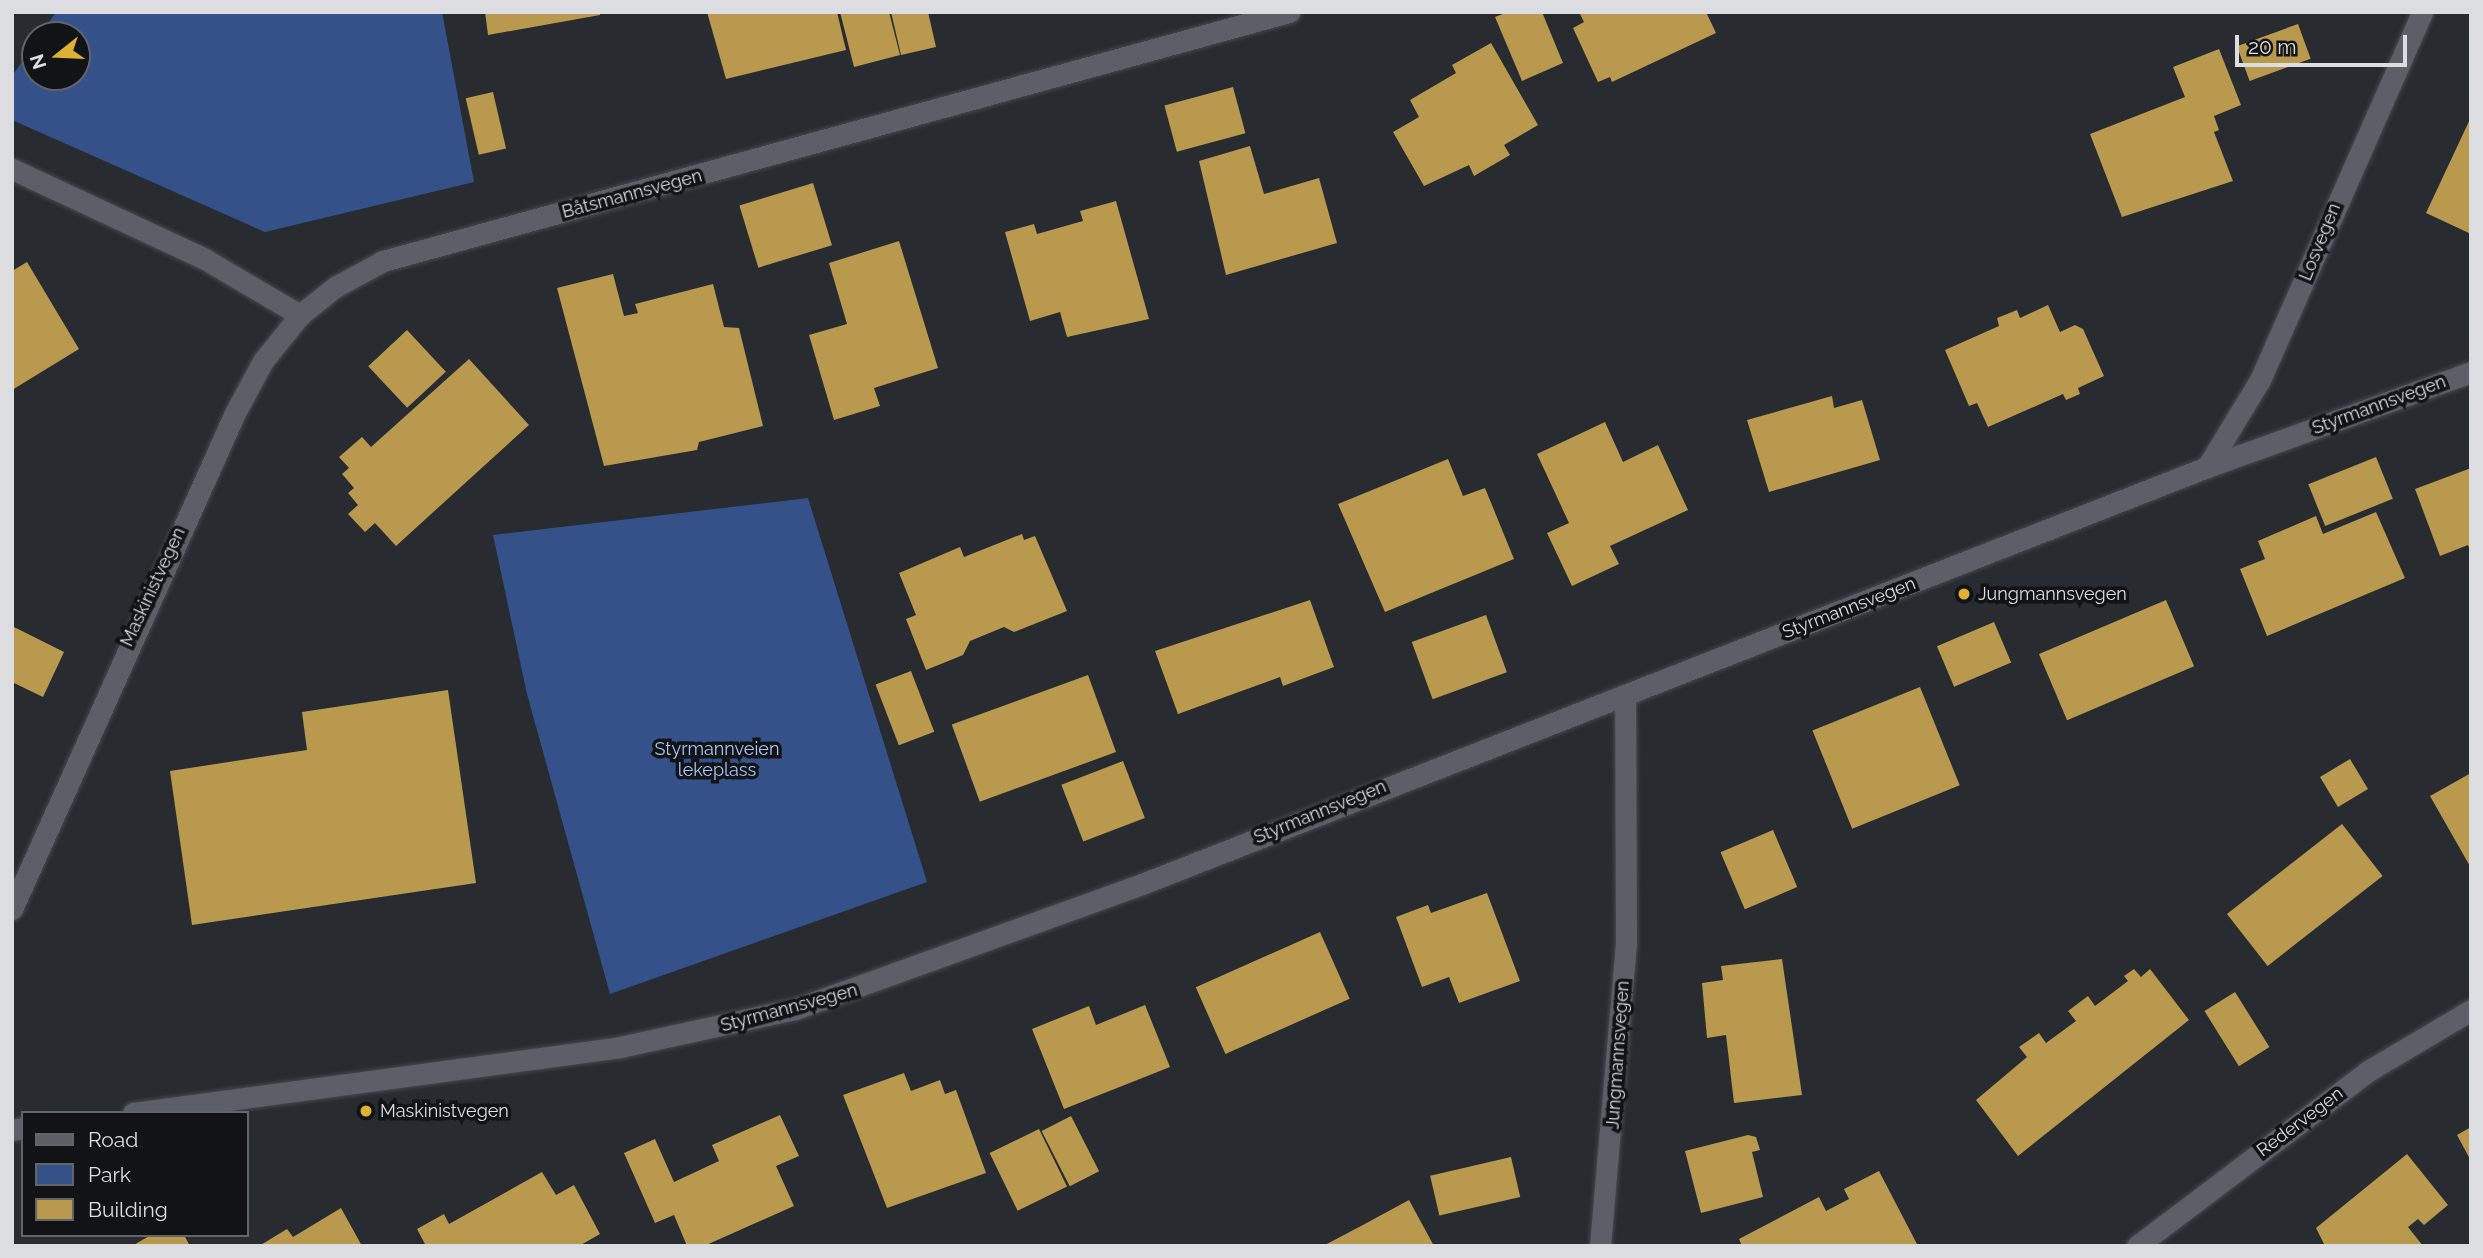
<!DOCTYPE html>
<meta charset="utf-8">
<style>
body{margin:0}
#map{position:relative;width:2483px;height:1258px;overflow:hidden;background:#282b30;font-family:Raleway,sans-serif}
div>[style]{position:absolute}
.green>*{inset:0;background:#345289}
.building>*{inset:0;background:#b9994d;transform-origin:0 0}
.roads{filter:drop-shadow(0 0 2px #46484c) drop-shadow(0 0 2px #46484c)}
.street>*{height:21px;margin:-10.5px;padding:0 10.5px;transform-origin:10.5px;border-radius:10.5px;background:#5c6066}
.dots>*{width:19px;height:19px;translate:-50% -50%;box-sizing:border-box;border:4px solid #121316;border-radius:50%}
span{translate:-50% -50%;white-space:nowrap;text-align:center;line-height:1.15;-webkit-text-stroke:7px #121316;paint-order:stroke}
.street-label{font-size:18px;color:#dbdde1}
.poi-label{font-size:18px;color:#dbdde1}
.left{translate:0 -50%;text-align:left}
.park-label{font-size:18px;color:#a6c3f6}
.frame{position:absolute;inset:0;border:14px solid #dbdde1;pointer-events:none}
.legend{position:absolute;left:21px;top:1111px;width:228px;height:126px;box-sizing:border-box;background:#121316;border:2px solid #626467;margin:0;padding:9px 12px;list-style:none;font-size:21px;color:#dbdde1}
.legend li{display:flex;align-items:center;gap:14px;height:35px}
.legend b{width:35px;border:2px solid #626467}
.north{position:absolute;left:21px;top:21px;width:70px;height:70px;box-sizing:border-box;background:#121316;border:2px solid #626467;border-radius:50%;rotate:252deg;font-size:19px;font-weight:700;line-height:28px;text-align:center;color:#dbdde1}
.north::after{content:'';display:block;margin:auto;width:24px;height:32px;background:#dfb034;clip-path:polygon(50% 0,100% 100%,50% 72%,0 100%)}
.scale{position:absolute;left:2235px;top:35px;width:172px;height:32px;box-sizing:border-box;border:4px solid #dbdde1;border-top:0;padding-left:9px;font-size:21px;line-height:24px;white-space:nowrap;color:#dbdde1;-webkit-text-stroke:5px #121316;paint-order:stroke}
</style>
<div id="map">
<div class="green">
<i style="clip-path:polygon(56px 12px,442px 12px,474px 182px,265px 232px,12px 120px,12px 76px,35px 43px,35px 77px,77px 77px,77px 35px,40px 35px)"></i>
<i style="clip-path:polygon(808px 498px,927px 882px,610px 994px,527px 694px,493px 535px)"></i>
</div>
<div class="building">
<i style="clip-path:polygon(485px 12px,600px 12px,600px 15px,488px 35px)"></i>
<i style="clip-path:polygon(707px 12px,837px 12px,846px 50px,726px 79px)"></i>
<i style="clip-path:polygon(840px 12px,889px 12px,900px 55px,854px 67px)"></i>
<i style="clip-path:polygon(891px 12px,928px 12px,936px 47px,901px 55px)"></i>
<i style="clip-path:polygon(1508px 12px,1542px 12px,1563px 63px,1522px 81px,1495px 17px)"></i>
<i style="clip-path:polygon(1579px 12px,1706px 12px,1716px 33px,1612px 82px,1610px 77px,1598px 82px,1573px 28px,1584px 22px)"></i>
<i style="left:2298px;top:24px;width:37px;height:65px;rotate:70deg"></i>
<i style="clip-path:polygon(1491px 43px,1538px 125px,1504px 145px,1510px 155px,1474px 176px,1469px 165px,1424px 186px,1393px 132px,1419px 117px,1410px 100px,1456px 73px,1452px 65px)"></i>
<i style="clip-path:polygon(2219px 49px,2241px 105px,2214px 116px,2219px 130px,2214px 132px,2233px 181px,2122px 217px,2090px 134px,2185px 97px,2173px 67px)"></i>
<i style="left:1233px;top:87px;width:48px;height:71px;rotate:75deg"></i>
<i style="left:493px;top:92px;width:58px;height:28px;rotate:77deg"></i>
<i style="clip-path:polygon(2471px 117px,2471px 234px,2426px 213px)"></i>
<i style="clip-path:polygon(1250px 146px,1264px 194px,1319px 178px,1337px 243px,1226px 275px,1199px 161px)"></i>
<i style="left:813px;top:183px;width:65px;height:77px;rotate:73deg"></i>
<i style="clip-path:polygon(1116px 201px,1149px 319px,1067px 337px,1060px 312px,1030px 321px,1005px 232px,1034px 224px,1037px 234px,1083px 221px,1080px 211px)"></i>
<i style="clip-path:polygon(899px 241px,938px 368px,874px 388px,880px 406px,834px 420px,809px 335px,847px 324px,829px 263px)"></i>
<i style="clip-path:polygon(27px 262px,79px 349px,12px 390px,12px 271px)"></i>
<i style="clip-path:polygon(613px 274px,624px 316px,638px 313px,635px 304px,713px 284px,724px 327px,739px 328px,763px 426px,699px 442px,697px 450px,604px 466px,557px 288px)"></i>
<i style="clip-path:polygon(2048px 305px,2060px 332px,2075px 325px,2083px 329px,2104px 376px,2078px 388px,2080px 394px,2066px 400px,2063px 394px,1988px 427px,1977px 403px,1969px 406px,1945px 350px,1999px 326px,1997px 318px,2017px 310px,2020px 318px)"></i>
<i style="left:407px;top:330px;width:57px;height:53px;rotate:47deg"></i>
<i style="clip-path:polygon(469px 359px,529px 425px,396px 546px,375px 523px,365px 532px,348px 514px,358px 505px,348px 493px,354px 488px,342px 474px,349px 468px,339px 457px,362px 437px,371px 447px)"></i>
<i style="clip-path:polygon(1832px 396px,1834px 408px,1862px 400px,1880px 460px,1769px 492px,1747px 420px)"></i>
<i style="clip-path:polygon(1605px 422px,1623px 462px,1658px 445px,1688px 510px,1610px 546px,1619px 564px,1572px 586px,1547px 533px,1569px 523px,1537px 454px)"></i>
<i style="left:2376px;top:457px;width:45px;height:73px;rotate:68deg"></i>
<i style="clip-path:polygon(1448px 459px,1463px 496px,1485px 488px,1514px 559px,1385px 612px,1338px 504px)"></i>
<i style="clip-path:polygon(2471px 468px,2471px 553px,2468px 545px,2440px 556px,2415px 489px)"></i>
<i style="clip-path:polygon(2376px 512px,2405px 578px,2267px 636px,2240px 569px,2265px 559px,2258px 541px,2316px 516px,2323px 534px)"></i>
<i style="clip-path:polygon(1022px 534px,1024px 540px,1035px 536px,1067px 611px,1014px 632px,1004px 627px,970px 641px,963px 655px,926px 670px,906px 619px,916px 615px,899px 573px,960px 547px,964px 557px)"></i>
<i style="clip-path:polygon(1310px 600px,1334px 667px,1283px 686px,1280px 677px,1178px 714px,1155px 651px)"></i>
<i style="left:2166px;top:600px;width:72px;height:138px;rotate:67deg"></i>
<i style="left:1486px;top:615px;width:61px;height:79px;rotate:70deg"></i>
<i style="left:1994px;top:622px;width:44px;height:62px;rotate:67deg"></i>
<i style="clip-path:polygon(12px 626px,64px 652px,43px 697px,12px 682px)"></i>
<i style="left:911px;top:671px;width:65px;height:38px;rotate:69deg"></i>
<i style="left:1088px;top:675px;width:82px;height:145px;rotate:70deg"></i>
<i style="left:1920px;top:687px;width:106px;height:116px;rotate:68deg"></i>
<i style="clip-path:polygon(448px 690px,476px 883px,192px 925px,170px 771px,307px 750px,302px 712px)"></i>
<i style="left:2350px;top:759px;width:35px;height:35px;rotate:59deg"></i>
<i style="left:1123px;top:761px;width:61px;height:66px;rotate:69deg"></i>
<i style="clip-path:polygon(2471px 773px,2471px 868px,2430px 796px)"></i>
<i style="left:2342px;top:824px;width:66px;height:146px;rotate:52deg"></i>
<i style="left:1773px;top:830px;width:62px;height:57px;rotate:67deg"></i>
<i style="clip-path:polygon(1487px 893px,1520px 981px,1459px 1003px,1449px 977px,1422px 987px,1396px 917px,1428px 905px,1431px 913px)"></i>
<i style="left:1320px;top:932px;width:73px;height:136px;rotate:66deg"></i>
<i style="clip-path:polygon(1782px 959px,1802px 1095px,1734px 1103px,1726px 1035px,1707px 1038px,1702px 983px,1723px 980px,1721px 966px)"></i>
<i style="clip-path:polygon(2134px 969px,2141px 977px,2150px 969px,2189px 1020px,2018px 1156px,1976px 1100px,2027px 1057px,2019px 1047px,2039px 1033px,2046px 1043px,2076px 1021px,2068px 1011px,2088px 996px,2095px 1006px,2128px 981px,2124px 976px)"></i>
<i style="left:2235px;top:992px;width:65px;height:36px;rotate:58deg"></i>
<i style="clip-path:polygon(1145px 1005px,1170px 1067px,1064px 1109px,1032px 1029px,1089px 1006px,1096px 1025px)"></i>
<i style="clip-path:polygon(904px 1073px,911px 1091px,940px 1080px,945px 1094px,956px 1090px,986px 1173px,887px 1208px,843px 1095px)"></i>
<i style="clip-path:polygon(780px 1115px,799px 1156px,776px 1166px,794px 1206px,704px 1246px,687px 1246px,674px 1215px,655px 1223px,624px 1153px,655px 1139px,674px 1182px,719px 1161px,712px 1145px)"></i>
<i style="left:1071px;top:1116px;width:62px;height:33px;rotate:63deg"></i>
<i style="clip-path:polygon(2471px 1127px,2471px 1161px,2457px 1135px)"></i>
<i style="left:1039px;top:1129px;width:64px;height:55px;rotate:64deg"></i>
<i style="clip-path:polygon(1748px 1135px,1756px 1137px,1760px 1150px,1752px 1152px,1763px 1197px,1701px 1213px,1685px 1151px)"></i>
<i style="clip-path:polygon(2407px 1154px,2448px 1205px,2424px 1225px,2418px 1219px,2408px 1227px,2423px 1246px,2325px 1246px,2316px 1228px)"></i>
<i style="left:1511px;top:1157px;width:41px;height:83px;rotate:77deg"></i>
<i style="clip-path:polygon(1879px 1171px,1918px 1246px,1742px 1246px,1739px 1239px,1819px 1197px,1826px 1211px,1849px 1199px,1844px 1189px)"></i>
<i style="clip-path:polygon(542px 1172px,556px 1195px,574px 1185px,600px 1234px,579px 1246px,426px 1246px,417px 1229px,444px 1214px,449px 1224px)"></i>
<i style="clip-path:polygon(1409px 1200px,1434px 1246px,1323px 1246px,1361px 1226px)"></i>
<i style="clip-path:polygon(341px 1208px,362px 1246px,259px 1246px,287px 1229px,293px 1237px)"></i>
<i style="clip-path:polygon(151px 1235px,184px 1235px,190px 1246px,132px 1246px)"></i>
</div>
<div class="roads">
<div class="street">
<i style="left:12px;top:169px;width:211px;rotate:25deg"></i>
<i style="left:203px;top:258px;width:113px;rotate:30.4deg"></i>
<i style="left:300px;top:315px;width:45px;rotate:-38.7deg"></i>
<i style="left:335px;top:287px;width:55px;rotate:-28.4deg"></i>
<i style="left:383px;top:261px;width:940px;rotate:-15.37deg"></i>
<i style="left:2207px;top:467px;width:102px;rotate:-58.7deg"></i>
<i style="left:2260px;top:380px;width:402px;rotate:-66.2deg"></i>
<i style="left:12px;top:909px;width:544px;rotate:-65.79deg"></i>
<i style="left:235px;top:413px;width:59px;rotate:-61.7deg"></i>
<i style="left:263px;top:361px;width:59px;rotate:-51.2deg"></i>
<i style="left:133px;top:1113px;width:491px;rotate:-7.7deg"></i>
<i style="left:620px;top:1047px;width:179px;rotate:-12.3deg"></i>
<i style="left:795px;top:1009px;width:369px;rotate:-19.8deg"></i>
<i style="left:1142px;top:884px;width:1144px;rotate:-21.38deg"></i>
<i style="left:2207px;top:467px;width:281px;rotate:-19.8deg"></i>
<i style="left:12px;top:1130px;width:11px;rotate:-10deg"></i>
<i style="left:1600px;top:1246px;width:302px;rotate:-85.1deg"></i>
<i style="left:1626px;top:945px;width:250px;rotate:-90.2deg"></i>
<i style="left:2137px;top:1246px;width:290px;rotate:-37.1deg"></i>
<i style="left:2368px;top:1071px;width:120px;rotate:-30.6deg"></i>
</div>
</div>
<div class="dots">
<i style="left:1964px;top:594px;background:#dfb034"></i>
<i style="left:366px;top:1111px;background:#dfb034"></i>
</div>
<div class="street-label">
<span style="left:632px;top:194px;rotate:-15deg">Båtsmannsvegen</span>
<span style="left:2320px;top:242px;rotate:-68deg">Losvegen</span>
<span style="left:2379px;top:405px;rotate:-20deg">Styrmannsvegen</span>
<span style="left:153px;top:587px;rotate:-65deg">Maskinistvegen</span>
<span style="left:1849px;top:608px;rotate:-21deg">Styrmannsvegen</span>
<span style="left:1320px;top:812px;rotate:-22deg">Styrmannsvegen</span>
<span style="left:789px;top:1008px;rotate:-15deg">Styrmannsvegen</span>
<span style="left:1618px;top:1055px;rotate:-86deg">Jungmannsvegen</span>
<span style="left:2300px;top:1122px;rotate:-37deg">Redervegen</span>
</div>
<div class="poi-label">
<span class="left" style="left:1978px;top:594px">Jungmannsvegen</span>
<span class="left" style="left:380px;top:1111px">Maskinistvegen</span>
</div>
<div class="park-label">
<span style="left:717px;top:760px">Styrmannveien<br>lekeplass</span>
</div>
<div class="frame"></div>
<ul class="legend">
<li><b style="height:9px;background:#5c6066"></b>Road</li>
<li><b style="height:19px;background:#345289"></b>Park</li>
<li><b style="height:19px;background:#b9994d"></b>Building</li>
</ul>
<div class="north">N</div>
<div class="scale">20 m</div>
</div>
